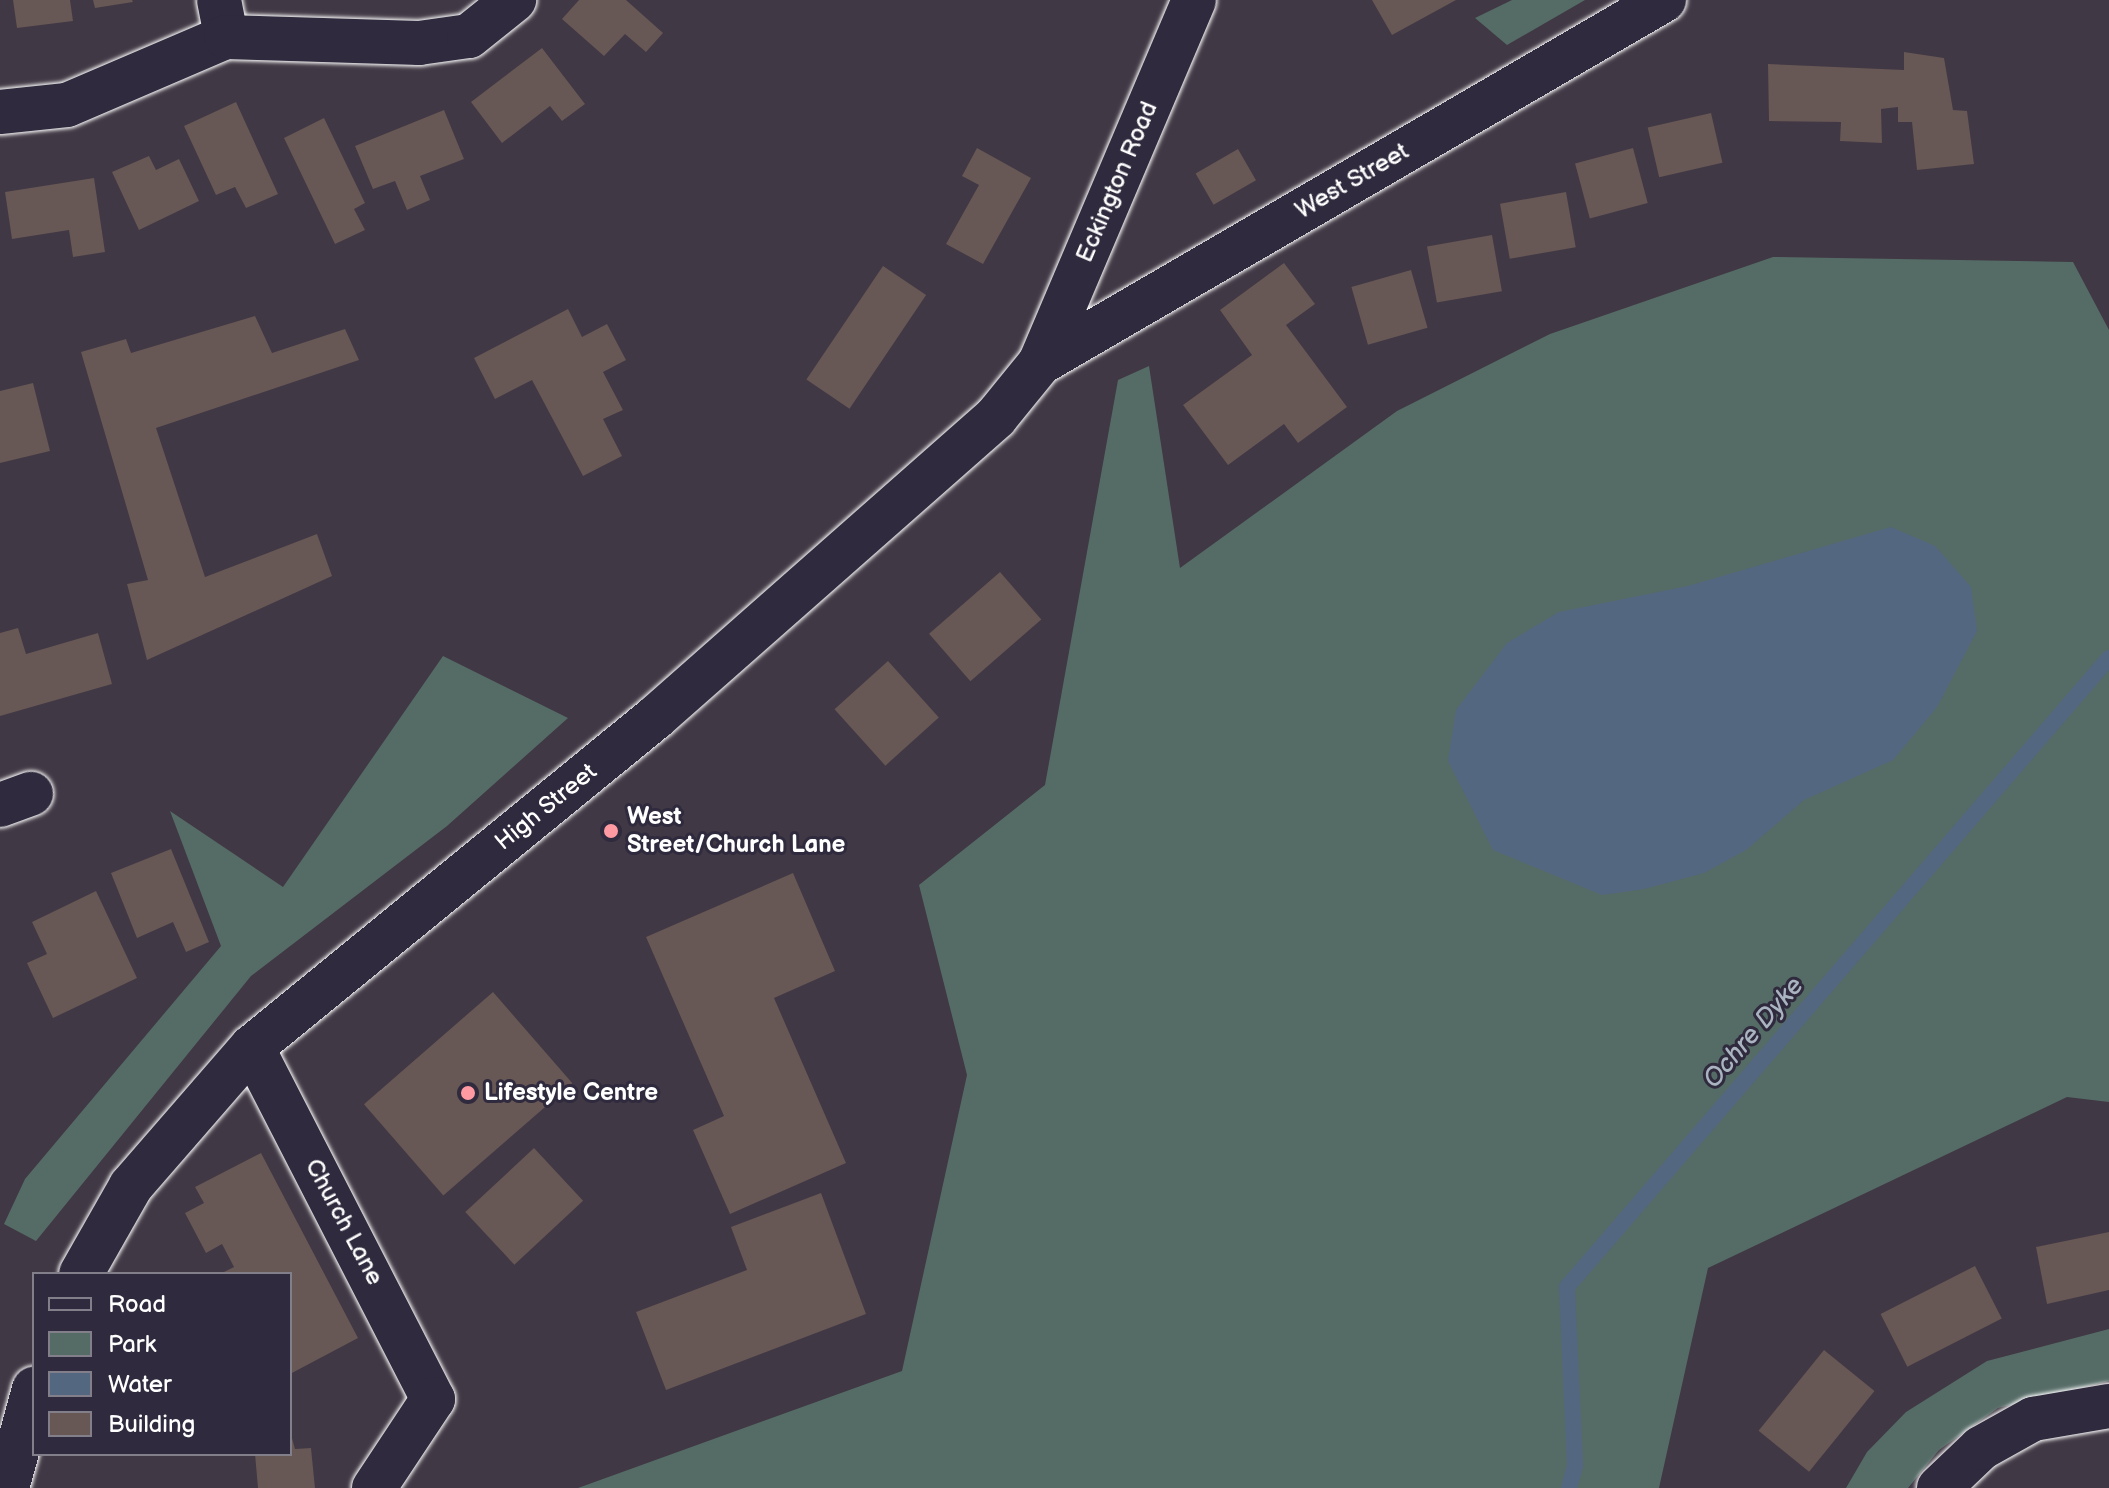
<!DOCTYPE html>
<style>
body{margin:0}
#map{position:relative;width:2109px;height:1488px;overflow:hidden;background:#403844;font-family:"Balsamiq Sans",sans-serif}
div>[style]{position:absolute}
.green>*{inset:0;background:#556b66}
.water>*{inset:0;background:#546780}
.stream>*{height:16px;margin:-8px;padding:0 8px;transform-origin:8px;border-radius:8px;background:#546780}
.building>*{inset:0;background:#675755;transform-origin:0 0}
.roads{filter:drop-shadow(0 0 2px #fff) drop-shadow(0 0 2px #fff)}
.minor>*{height:44px;margin:-22px;padding:0 22px;transform-origin:22px;border-radius:22px;background:#2f2a3d}
.dots>*{width:22px;height:22px;translate:-50% -50%;box-sizing:border-box;border:4px solid #2f2a3d;border-radius:50%}
span{translate:-50% -50%;white-space:nowrap;text-align:center;line-height:1.15;-webkit-text-stroke:6px #2f2a3d;paint-order:stroke}
.street-label{font-size:24px;color:#fff}
.poi-label{font-size:24px;color:#fff;font-weight:700}
.left{translate:0 -50%;text-align:left}
.water-label{font-size:26px;color:#aab3c0;font-style:italic}
.legend{position:absolute;left:32px;top:1272px;width:260px;height:184px;box-sizing:border-box;background:#2f2a3d;border:2px solid #827f8b;margin:0;padding:10px 14px;list-style:none;font-size:24px;color:#fff}
.legend li{display:flex;align-items:center;gap:16px;height:40px}
.legend b{width:40px;border:2px solid #827f8b}
</style>
<div id="map">
<div class="green">
<i style="clip-path:polygon(1512px 0,1585px 0,1507px 45px,1475px 18px)"></i>
<i style="clip-path:polygon(1773px 257px,2073px 262px,2109px 330px,2109px 1102px,2067px 1097px,1708px 1268px,1659px 1488px,578px 1488px,902px 1371px,967px 1075px,919px 885px,1045px 785px,1118px 380px,1149px 366px,1180px 568px,1397px 411px,1550px 334px)"></i>
<i style="clip-path:polygon(443px 656px,568px 718px,447px 826px,251px 976px,36px 1241px,4px 1224px,25px 1179px,221px 946px,170px 811px,283px 887px)"></i>
<i style="clip-path:polygon(2109px 1329px,2109px 1381px,1998px 1408px,1939px 1450px,1908px 1488px,1846px 1488px,1867px 1452px,1906px 1412px,1987px 1361px)"></i>
</div>
<div class="water">
<i style="clip-path:polygon(1891px 527px,1935px 546px,1971px 587px,1977px 631px,1937px 707px,1893px 760px,1804px 800px,1746px 850px,1704px 873px,1644px 889px,1602px 895px,1493px 850px,1448px 761px,1456px 710px,1507px 643px,1559px 612px,1688px 586px)"></i>
</div>
<div class="stream">
<i style="left:1569px;top:1488px;width:24px;rotate:-75deg"></i>
<i style="left:1575px;top:1465px;width:178px;rotate:-92.6deg"></i>
<i style="left:1567px;top:1287px;width:830px;rotate:-49.25deg"></i>
</div>
<div class="building">
<i style="clip-path:polygon(13px 0,70px 0,73px 21px,17px 28px)"></i>
<i style="clip-path:polygon(93px 0,132px 0,133px 2px,95px 8px)"></i>
<i style="clip-path:polygon(579px 0,626px 0,663px 33px,646px 52px,625px 34px,604px 56px,562px 19px)"></i>
<i style="clip-path:polygon(1372px 0,1456px 0,1392px 35px)"></i>
<i style="clip-path:polygon(542px 48px,585px 104px,562px 121px,550px 106px,502px 143px,471px 102px)"></i>
<i style="clip-path:polygon(1904px 52px,1944px 58px,1953px 110px,1967px 111px,1974px 164px,1917px 170px,1912px 122px,1898px 122px,1898px 107px,1881px 109px,1882px 143px,1840px 141px,1841px 122px,1769px 121px,1768px 64px,1904px 70px)"></i>
<i style="clip-path:polygon(236px 102px,278px 194px,246px 208px,235px 187px,216px 195px,184px 126px)"></i>
<i style="clip-path:polygon(444px 110px,464px 159px,420px 176px,430px 200px,407px 210px,395px 181px,373px 189px,355px 146px)"></i>
<i style="left:1711px;top:113px;width:51px;height:65px;rotate:77deg"></i>
<i style="clip-path:polygon(324px 118px,365px 203px,354px 209px,365px 230px,335px 244px,284px 138px)"></i>
<i style="clip-path:polygon(977px 148px,1031px 178px,983px 264px,946px 244px,979px 185px,962px 176px)"></i>
<i style="left:1633px;top:148px;width:57px;height:60px;rotate:75deg"></i>
<i style="left:1238px;top:149px;width:36px;height:49px;rotate:60deg"></i>
<i style="clip-path:polygon(149px 156px,156px 170px,179px 159px,199px 201px,139px 230px,112px 172px)"></i>
<i style="clip-path:polygon(94px 178px,105px 252px,73px 257px,69px 230px,12px 239px,5px 192px)"></i>
<i style="left:1566px;top:192px;width:56px;height:67px;rotate:80deg"></i>
<i style="left:1492px;top:235px;width:57px;height:66px;rotate:80deg"></i>
<i style="clip-path:polygon(1284px 263px,1315px 304px,1286px 325px,1347px 407px,1298px 443px,1284px 424px,1228px 465px,1183px 405px,1252px 355px,1220px 310px)"></i>
<i style="left:883px;top:266px;width:52px;height:137px;rotate:34deg"></i>
<i style="left:1411px;top:270px;width:60px;height:62px;rotate:74deg"></i>
<i style="clip-path:polygon(568px 309px,582px 337px,607px 324px,626px 360px,603px 372px,623px 410px,603px 419px,622px 456px,583px 476px,532px 380px,495px 399px,474px 358px)"></i>
<i style="clip-path:polygon(255px 316px,272px 353px,345px 329px,359px 360px,156px 428px,205px 577px,317px 534px,332px 576px,147px 660px,127px 584px,148px 580px,81px 352px,126px 339px,131px 353px)"></i>
<i style="clip-path:polygon(33px 383px,50px 451px,0 463px,0 391px)"></i>
<i style="left:1000px;top:572px;width:63px;height:94px;rotate:49deg"></i>
<i style="clip-path:polygon(18px 628px,26px 654px,98px 633px,112px 684px,0 716px,0 633px)"></i>
<i style="left:888px;top:661px;width:76px;height:72px;rotate:48deg"></i>
<i style="clip-path:polygon(171px 849px,209px 942px,186px 952px,173px 922px,137px 938px,111px 873px)"></i>
<i style="clip-path:polygon(793px 873px,835px 971px,774px 998px,846px 1163px,730px 1214px,693px 1130px,724px 1116px,646px 937px)"></i>
<i style="clip-path:polygon(96px 891px,137px 978px,53px 1018px,27px 963px,47px 954px,32px 922px)"></i>
<i style="left:493px;top:992px;width:121px;height:171px;rotate:49deg"></i>
<i style="left:534px;top:1148px;width:72px;height:94px;rotate:47deg"></i>
<i style="clip-path:polygon(261px 1153px,358px 1338px,290px 1374px,290px 1274px,220px 1274px,234px 1267px,222px 1244px,206px 1253px,185px 1213px,204px 1203px,195px 1187px)"></i>
<i style="clip-path:polygon(821px 1193px,866px 1314px,666px 1390px,636px 1312px,747px 1270px,731px 1227px)"></i>
<i style="clip-path:polygon(2109px 1232px,2109px 1290px,2047px 1304px,2036px 1247px)"></i>
<i style="left:1975px;top:1266px;width:59px;height:106px;rotate:63deg"></i>
<i style="left:1824px;top:1350px;width:65px;height:104px;rotate:39deg"></i>
<i style="clip-path:polygon(290px 1431px,295px 1449px,311px 1448px,315px 1488px,258px 1488px,255px 1454px,290px 1454px)"></i>
</div>
<div class="roads">
<div class="minor">
<i style="left:219px;top:0;width:38px;rotate:79deg"></i>
<i style="left:0;top:112px;width:67px;rotate:-6deg"></i>
<i style="left:67px;top:105px;width:173px;rotate:-23.2deg"></i>
<i style="left:226px;top:37px;width:193px;rotate:1.8deg"></i>
<i style="left:419px;top:43px;width:50px;rotate:-8deg"></i>
<i style="left:469px;top:36px;width:58px;rotate:-38.7deg"></i>
<i style="left:1040px;top:363px;width:722px;rotate:-30.19deg"></i>
<i style="left:0;top:805px;width:33px;rotate:-20deg"></i>
<i style="left:252px;top:1047px;width:396px;rotate:62.8deg"></i>
<i style="left:433px;top:1399px;width:107px;rotate:123.5deg"></i>
<i style="left:81px;top:1274px;width:101px;rotate:-60.4deg"></i>
<i style="left:131px;top:1186px;width:184px;rotate:-49deg"></i>
<i style="left:252px;top:1047px;width:522px;rotate:-39.24deg"></i>
<i style="left:656px;top:717px;width:453px;rotate:-41.4deg"></i>
<i style="left:996px;top:417px;width:70px;rotate:-50.8deg"></i>
<i style="left:1040px;top:363px;width:394px;rotate:-67deg"></i>
<i style="left:7px;top:1488px;width:103px;rotate:-74.7deg"></i>
<i style="left:1939px;top:1488px;width:58px;rotate:-43.6deg"></i>
<i style="left:1981px;top:1448px;width:60px;rotate:-29.1deg"></i>
<i style="left:2033px;top:1419px;width:77px;rotate:-9.7deg"></i>
</div>
</div>
<div class="dots">
<i style="left:611px;top:831px;background:#ff9aa2"></i>
<i style="left:468px;top:1093px;background:#ff9aa2"></i>
</div>
<div class="street-label">
<span style="left:1352px;top:181px;rotate:-30deg">West Street</span>
<span style="left:1117px;top:182px;rotate:-67deg">Eckington Road</span>
<span style="left:546px;top:807px;rotate:-39deg">High Street</span>
<span style="left:344px;top:1222px;rotate:62deg">Church Lane</span>
</div>
<div class="poi-label">
<span class="left" style="left:627px;top:831px">West<br>Street/Church Lane</span>
<span class="left" style="left:484px;top:1093px">Lifestyle Centre</span>
</div>
<div class="water-label">
<span style="left:1754px;top:1033px;rotate:-49deg">Ochre Dyke</span>
</div>
<ul class="legend">
<li><b style="height:10px;background:#2f2a3d"></b>Road</li>
<li><b style="height:22px;background:#556b66"></b>Park</li>
<li><b style="height:22px;background:#546780"></b>Water</li>
<li><b style="height:22px;background:#675755"></b>Building</li>
</ul>
</div>
